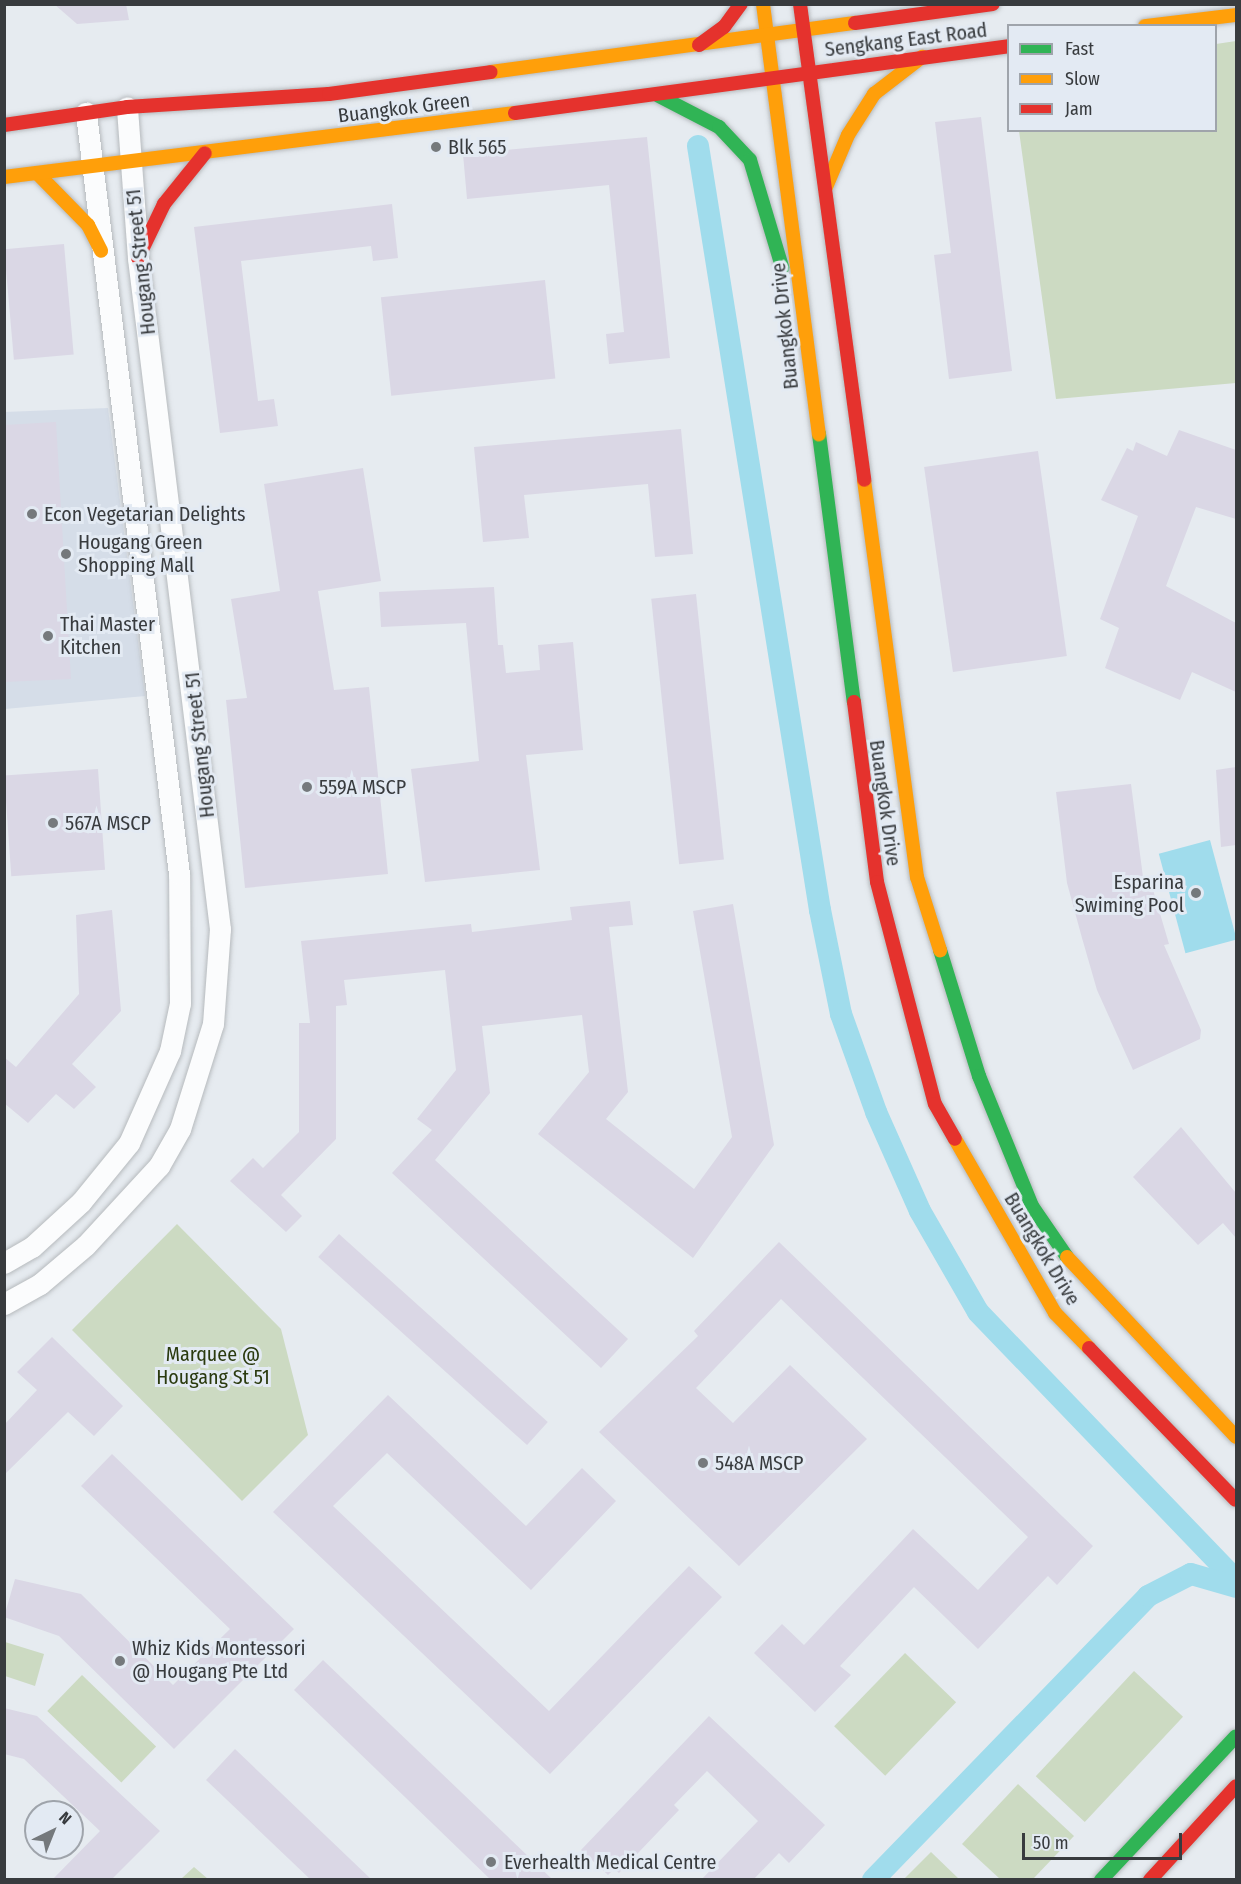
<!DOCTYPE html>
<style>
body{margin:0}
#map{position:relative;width:1241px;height:1884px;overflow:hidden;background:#e6ebf0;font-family:"Fira Sans Condensed",sans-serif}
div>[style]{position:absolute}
.built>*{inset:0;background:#d5dde8}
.green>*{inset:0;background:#ccdac2;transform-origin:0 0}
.water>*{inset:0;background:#a0dcec;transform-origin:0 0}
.canal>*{height:22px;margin:-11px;padding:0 11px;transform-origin:11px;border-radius:11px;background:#a0dcec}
.building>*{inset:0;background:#dad7e5;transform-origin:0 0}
.roads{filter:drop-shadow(0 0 2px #b6babd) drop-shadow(0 0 2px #b6babd)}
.street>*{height:21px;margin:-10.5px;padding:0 10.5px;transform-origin:10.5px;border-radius:10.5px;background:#fbfcfd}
.fast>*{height:14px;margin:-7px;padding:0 7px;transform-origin:7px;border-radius:7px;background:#30b455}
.slow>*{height:14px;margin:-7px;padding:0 7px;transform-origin:7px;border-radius:7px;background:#ff9f0a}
.jam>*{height:14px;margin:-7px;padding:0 7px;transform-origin:7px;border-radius:7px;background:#e5322d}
.dots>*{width:16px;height:16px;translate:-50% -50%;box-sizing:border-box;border:3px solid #e3eaf3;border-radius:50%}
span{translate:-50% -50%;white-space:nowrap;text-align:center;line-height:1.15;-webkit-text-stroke:6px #e3eaf3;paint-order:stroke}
.street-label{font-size:20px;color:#383b3e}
.poi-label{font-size:20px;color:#383b3e}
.left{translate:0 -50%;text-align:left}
.right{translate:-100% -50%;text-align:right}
.park-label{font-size:20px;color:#2a3a0e}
.frame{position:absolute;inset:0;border:6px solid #383b3e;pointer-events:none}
.legend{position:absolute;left:1007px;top:24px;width:210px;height:108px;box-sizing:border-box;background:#e3eaf3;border:2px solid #9fa4ab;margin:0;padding:8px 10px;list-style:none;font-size:18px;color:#383b3e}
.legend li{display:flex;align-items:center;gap:12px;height:30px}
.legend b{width:30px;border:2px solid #9fa4ab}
.north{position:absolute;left:24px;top:1800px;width:60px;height:60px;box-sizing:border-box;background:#e3eaf3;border:2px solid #9fa4ab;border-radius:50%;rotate:43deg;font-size:16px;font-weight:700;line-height:24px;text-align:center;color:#383b3e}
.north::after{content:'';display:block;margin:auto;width:21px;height:27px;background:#75797c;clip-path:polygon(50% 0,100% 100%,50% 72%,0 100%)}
.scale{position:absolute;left:1022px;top:1833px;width:160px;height:27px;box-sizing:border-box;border:3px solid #383b3e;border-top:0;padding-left:8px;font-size:18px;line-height:21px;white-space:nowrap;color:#383b3e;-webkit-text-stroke:4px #e3eaf3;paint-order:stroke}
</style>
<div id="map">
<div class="built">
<i style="clip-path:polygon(108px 408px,145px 696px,5px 709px,4px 412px)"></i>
</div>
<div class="green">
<i style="clip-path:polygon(1236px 41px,1236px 383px,1056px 399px,1019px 131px,1216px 130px,1216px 44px)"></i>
<i style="clip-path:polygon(177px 1224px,281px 1329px,308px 1435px,242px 1501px,72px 1330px)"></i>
<i style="clip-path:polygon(5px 1642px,44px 1654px,35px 1686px,5px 1676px)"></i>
<i style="left:905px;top:1653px;width:71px;height:102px;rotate:44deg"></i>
<i style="left:1134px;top:1671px;width:67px;height:144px;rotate:43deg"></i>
<i style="left:82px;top:1675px;width:103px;height:50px;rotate:44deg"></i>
<i style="clip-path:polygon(1018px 1784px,1074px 1836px,1033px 1879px,1000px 1879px,962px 1844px)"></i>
<i style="clip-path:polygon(931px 1852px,959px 1879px,904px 1879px)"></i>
<i style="clip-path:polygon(194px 1867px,208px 1879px,181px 1879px)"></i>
</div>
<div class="water">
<i style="left:1210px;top:840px;width:103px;height:53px;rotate:75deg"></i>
</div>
<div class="canal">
<i style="left:698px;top:146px;width:774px;rotate:80.93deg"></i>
<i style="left:820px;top:910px;width:106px;rotate:78.6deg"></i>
<i style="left:841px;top:1014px;width:104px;rotate:70.3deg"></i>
<i style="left:876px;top:1112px;width:108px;rotate:66deg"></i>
<i style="left:920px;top:1211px;width:116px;rotate:60.1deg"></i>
<i style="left:978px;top:1312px;width:372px;rotate:46.1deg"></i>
<i style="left:873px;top:1880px;width:395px;rotate:-45.9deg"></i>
<i style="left:1148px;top:1596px;width:48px;rotate:-27.1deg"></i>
<i style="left:1191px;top:1574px;width:47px;rotate:16.1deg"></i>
</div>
<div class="building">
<i style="clip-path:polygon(54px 4px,126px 4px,129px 20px,77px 24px)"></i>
<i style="clip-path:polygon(981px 117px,1012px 371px,949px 379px,934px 255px,951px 253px,935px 122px)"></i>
<i style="clip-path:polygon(647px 137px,670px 358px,609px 364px,606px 334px,624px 332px,609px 185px,467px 199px,463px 154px)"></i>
<i style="clip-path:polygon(392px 204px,398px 258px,373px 261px,371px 246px,241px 261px,258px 401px,274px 399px,278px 426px,220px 433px,194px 227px)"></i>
<i style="left:64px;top:244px;width:111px;height:60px;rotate:85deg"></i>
<i style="left:545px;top:280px;width:99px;height:165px;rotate:84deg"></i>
<i style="clip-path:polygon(56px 422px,71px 679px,4px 682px,4px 425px)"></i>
<i style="clip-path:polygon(681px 429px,693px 554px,655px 557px,648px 484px,524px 495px,529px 538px,483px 542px,474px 447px)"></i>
<i style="clip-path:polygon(1179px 430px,1236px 450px,1236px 519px,1196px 507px,1166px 586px,1236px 623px,1236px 692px,1192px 672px,1180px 700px,1105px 668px,1119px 628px,1100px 619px,1138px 516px,1101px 500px,1127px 448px,1133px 451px,1136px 442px,1167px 456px)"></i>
<i style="left:1038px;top:451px;width:207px;height:115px;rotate:82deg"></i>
<i style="clip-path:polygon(363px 468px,381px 581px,318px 591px,334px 690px,369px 687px,388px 874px,245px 888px,226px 700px,247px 698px,231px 599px,280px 591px,264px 484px)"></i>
<i style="clip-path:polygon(494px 587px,498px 645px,503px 645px,506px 673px,540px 670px,538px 645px,573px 642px,583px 750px,526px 755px,540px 870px,425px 882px,411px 769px,479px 761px,466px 623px,381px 627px,379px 592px)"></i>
<i style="left:696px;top:594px;width:267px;height:45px;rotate:84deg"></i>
<i style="clip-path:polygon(1236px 767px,1236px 845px,1221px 847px,1216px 770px)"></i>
<i style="left:98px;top:769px;width:101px;height:94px;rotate:86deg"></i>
<i style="clip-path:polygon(1131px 784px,1144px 885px,1151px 883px,1169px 944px,1164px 945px,1201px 1030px,1200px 1039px,1133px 1070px,1097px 990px,1082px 938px,1067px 883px,1056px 792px)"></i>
<i style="clip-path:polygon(630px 901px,633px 925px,609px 927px,628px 1092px,606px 1119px,694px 1189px,732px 1137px,693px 911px,733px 904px,774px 1145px,693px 1258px,538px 1134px,589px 1072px,582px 1015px,482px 1026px,490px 1093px,435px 1160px,628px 1339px,601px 1368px,392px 1173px,432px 1130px,417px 1119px,456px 1070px,445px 970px,344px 980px,347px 1005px,336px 1006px,336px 1139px,281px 1195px,302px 1216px,286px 1232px,230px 1181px,253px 1158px,263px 1168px,299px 1132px,299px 1023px,310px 1023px,301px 941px,471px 924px,472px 932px,572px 920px,570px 907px)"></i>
<i style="clip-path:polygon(112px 910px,121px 1011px,72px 1064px,96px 1087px,74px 1109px,56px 1094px,28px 1123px,4px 1103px,4px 1057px,16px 1067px,79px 994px,76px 915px)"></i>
<i style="clip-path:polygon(1181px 1127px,1236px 1193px,1236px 1238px,1223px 1223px,1198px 1245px,1133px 1177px)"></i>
<i style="left:339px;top:1234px;width:281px;height:31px;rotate:42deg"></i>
<i style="clip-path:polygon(779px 1242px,1093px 1546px,1057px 1585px,1048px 1576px,978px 1649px,914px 1587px,840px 1666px,851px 1675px,815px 1712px,754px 1653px,782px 1624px,804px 1645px,913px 1529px,978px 1590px,1028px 1537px,781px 1299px,696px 1388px,733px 1423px,790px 1365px,867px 1439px,739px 1566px,599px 1432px,698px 1336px,694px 1331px)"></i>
<i style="clip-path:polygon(52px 1337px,123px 1406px,94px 1436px,68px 1412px,4px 1475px,4px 1425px,37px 1390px,17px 1372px)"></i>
<i style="clip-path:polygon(388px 1395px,526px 1526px,582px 1468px,616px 1501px,531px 1590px,387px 1453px,333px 1506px,549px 1711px,689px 1566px,722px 1597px,550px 1774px,273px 1512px)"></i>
<i style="clip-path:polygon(112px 1454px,294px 1629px,174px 1749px,59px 1636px,4px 1617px,15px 1579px,81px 1594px,173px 1685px,230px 1629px,81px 1486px)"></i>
<i style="clip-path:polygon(323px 1660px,553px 1880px,491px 1880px,294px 1690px)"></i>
<i style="clip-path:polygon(4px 1708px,37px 1716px,160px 1831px,111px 1880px,52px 1880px,100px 1831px,24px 1759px,4px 1754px)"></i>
<i style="clip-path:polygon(709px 1716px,825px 1825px,789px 1863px,779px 1853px,753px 1880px,701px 1880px,758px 1821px,707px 1771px,674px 1805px,679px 1810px,619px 1873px,614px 1869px,608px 1875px,581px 1850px)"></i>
<i style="clip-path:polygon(235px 1749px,372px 1880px,311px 1880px,206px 1780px)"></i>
</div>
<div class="roads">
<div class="street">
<i style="left:4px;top:1263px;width:32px;rotate:-30deg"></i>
<i style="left:32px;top:1247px;width:67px;rotate:-42.6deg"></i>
<i style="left:81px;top:1202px;width:76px;rotate:-50.9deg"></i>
<i style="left:129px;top:1143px;width:101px;rotate:-66deg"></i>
<i style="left:170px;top:1051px;width:49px;rotate:-78.2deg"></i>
<i style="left:180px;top:1003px;width:129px;rotate:-90.4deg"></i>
<i style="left:179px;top:874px;width:767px;rotate:-96.97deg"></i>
<i style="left:4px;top:1304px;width:41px;rotate:-29.1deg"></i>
<i style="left:40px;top:1284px;width:60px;rotate:-40.3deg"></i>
<i style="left:86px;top:1245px;width:108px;rotate:-47.3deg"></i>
<i style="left:159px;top:1166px;width:43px;rotate:-60.4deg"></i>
<i style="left:180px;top:1129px;width:110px;rotate:-72.6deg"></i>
<i style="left:213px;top:1024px;width:95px;rotate:-85.8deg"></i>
<i style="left:220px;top:929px;width:676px;rotate:-96.97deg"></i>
<i style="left:138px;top:258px;width:151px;rotate:-94.2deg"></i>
</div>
<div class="fast">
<i style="left:659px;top:96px;width:68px;rotate:27.3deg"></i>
<i style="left:719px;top:127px;width:45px;rotate:46.8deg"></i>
<i style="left:750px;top:160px;width:112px;rotate:73.3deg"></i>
<i style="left:819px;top:434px;width:270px;rotate:82.6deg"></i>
<i style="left:940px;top:950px;width:132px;rotate:72.8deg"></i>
<i style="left:979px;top:1076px;width:140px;rotate:67.8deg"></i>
<i style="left:1032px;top:1206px;width:62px;rotate:55.5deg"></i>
<i style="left:1101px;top:1880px;width:197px;rotate:-46.8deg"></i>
</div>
<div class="slow">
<i style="left:763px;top:4px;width:434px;rotate:82.6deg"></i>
<i style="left:1145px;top:26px;width:92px;rotate:-6.9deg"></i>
<i style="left:491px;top:72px;width:367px;rotate:-7.7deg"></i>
<i style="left:37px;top:173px;width:73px;rotate:45.6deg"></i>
<i style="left:88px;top:225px;width:29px;rotate:63deg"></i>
<i style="left:4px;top:177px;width:515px;rotate:-7.14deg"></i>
<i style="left:826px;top:187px;width:56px;rotate:-67.1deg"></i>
<i style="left:848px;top:135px;width:49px;rotate:-57.6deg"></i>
<i style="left:874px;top:94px;width:61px;rotate:-37.6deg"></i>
<i style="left:864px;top:480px;width:401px;rotate:82.4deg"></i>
<i style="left:917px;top:877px;width:77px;rotate:72.5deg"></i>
<i style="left:955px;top:1139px;width:201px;rotate:60.1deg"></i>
<i style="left:1055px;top:1313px;width:49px;rotate:45.8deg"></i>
<i style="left:1067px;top:1257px;width:247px;rotate:46.8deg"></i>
</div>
<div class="jam">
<i style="left:800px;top:4px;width:480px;rotate:82.3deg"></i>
<i style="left:855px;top:23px;width:139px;rotate:-7.8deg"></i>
<i style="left:699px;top:45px;width:31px;rotate:-36deg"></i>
<i style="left:724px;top:27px;width:29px;rotate:-54deg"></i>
<i style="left:515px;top:113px;width:498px;rotate:-7.7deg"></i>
<i style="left:4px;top:125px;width:124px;rotate:-8.3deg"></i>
<i style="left:127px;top:107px;width:202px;rotate:-3.7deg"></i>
<i style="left:329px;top:94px;width:163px;rotate:-7.7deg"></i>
<i style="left:138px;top:258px;width:60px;rotate:-64.3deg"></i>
<i style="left:164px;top:204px;width:65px;rotate:-51.2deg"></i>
<i style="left:854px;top:702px;width:181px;rotate:82.7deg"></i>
<i style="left:877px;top:882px;width:229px;rotate:75.4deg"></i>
<i style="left:935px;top:1104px;width:40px;rotate:60.3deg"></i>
<i style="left:1089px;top:1348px;width:211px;rotate:46deg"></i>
<i style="left:1150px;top:1880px;width:127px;rotate:-47.5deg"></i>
</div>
</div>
<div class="dots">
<i style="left:436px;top:147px;background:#75797c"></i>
<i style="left:32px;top:514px;background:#75797c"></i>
<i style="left:66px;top:554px;background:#75797c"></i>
<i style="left:48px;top:636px;background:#75797c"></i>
<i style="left:307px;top:787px;background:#75797c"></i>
<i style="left:53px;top:823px;background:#75797c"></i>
<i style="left:1196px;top:893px;background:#75797c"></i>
<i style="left:703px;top:1463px;background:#75797c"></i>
<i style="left:120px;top:1661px;background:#75797c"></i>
<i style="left:491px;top:1862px;background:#75797c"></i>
</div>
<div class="street-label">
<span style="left:906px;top:40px;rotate:-7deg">Sengkang East Road</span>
<span style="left:404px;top:108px;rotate:-7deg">Buangkok Green</span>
<span style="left:141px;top:262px;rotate:-96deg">Hougang Street 51</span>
<span style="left:785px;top:326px;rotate:-96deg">Buangkok Drive</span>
<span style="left:200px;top:745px;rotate:-96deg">Hougang Street 51</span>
<span style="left:885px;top:803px;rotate:82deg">Buangkok Drive</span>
<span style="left:1042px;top:1249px;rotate:59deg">Buangkok Drive</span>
</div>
<div class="poi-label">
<span class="left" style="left:448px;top:147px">Blk 565</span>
<span class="left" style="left:44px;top:514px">Econ Vegetarian Delights</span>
<span class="left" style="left:78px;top:554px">Hougang Green<br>Shopping Mall</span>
<span class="left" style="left:60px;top:636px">Thai Master<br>Kitchen</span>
<span class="left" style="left:319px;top:787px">559A MSCP</span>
<span class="left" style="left:65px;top:823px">567A MSCP</span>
<span class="right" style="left:1184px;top:894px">Esparina<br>Swiming Pool</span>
<span class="left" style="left:715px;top:1463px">548A MSCP</span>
<span class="left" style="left:132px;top:1660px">Whiz Kids Montessori<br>@ Hougang Pte Ltd</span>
<span class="left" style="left:504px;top:1862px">Everhealth Medical Centre</span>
</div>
<div class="park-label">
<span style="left:213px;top:1366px">Marquee @<br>Hougang St 51</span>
</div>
<div class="frame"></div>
<ul class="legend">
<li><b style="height:8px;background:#30b455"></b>Fast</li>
<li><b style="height:8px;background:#ff9f0a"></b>Slow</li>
<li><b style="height:8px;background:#e5322d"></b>Jam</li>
</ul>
<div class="north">N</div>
<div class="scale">50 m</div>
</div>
